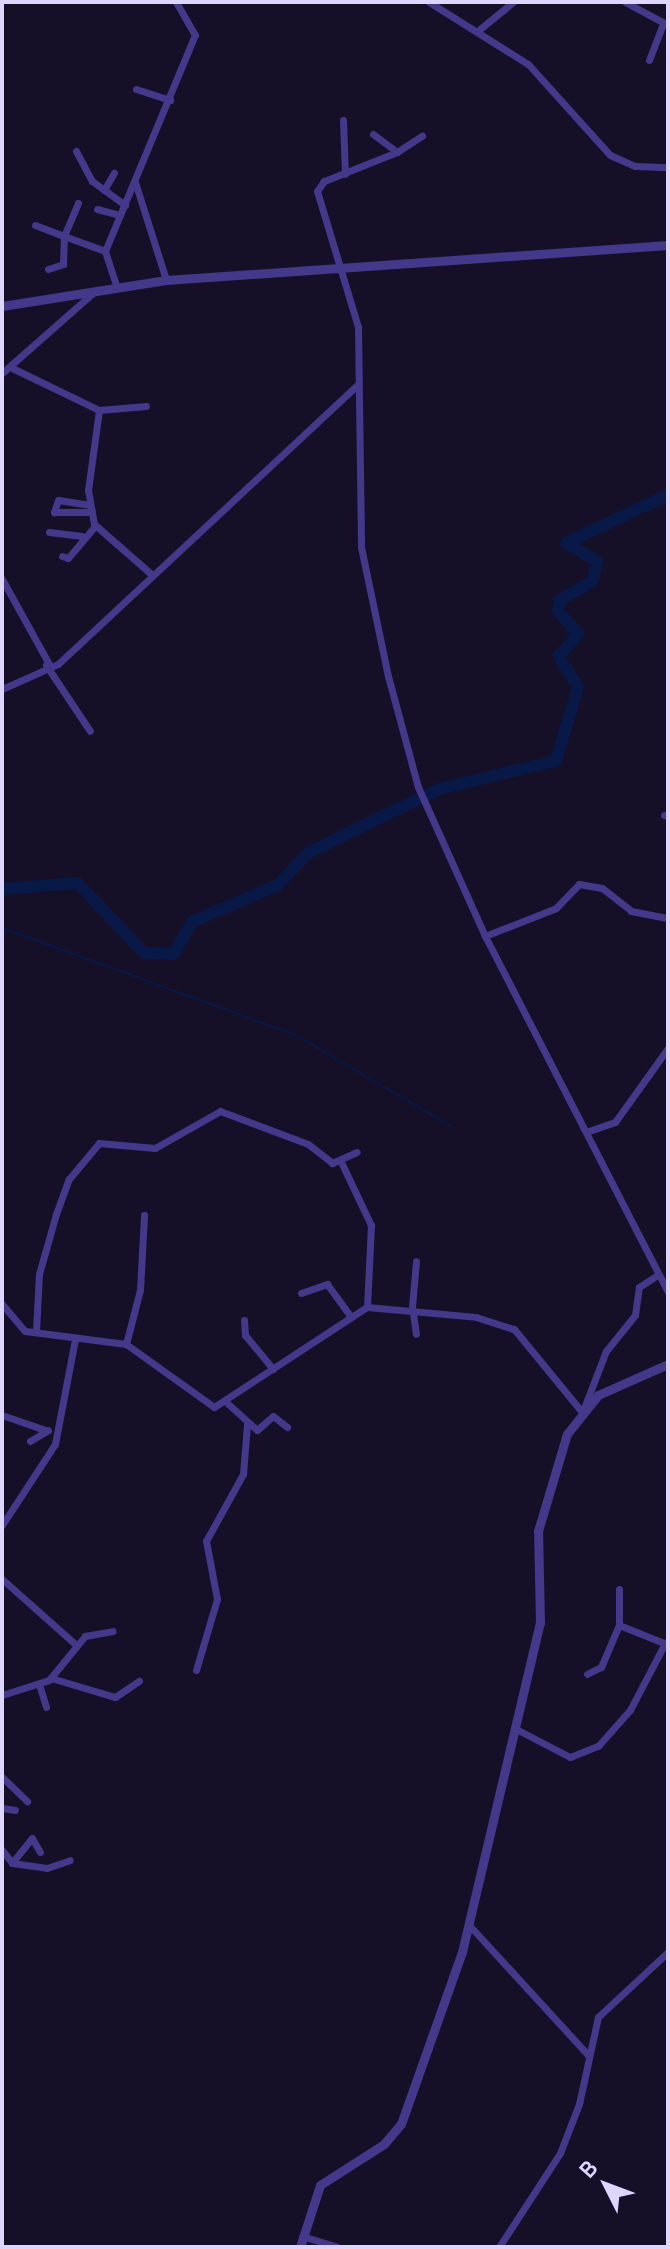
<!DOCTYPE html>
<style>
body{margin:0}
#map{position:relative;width:670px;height:2249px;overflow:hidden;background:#160f28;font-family:Manrope,sans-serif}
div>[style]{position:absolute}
.stream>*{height:2px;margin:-1px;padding:0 1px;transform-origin:1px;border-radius:1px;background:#081948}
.river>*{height:12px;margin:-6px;padding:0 6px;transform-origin:6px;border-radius:6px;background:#081948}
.minor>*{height:7px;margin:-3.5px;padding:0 3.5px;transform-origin:3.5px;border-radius:3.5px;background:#433889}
.tertiary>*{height:9px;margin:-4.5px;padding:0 4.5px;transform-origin:4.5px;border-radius:4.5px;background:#433889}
span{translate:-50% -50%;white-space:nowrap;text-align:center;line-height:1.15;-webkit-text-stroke:6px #160f28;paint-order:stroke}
.frame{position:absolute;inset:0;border:4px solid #dfd6ff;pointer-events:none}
.north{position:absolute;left:566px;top:2145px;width:80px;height:80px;-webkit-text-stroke:6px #160f28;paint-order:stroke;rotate:312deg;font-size:22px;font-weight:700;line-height:32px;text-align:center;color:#dfd6ff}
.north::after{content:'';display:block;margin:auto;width:28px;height:36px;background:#dfd6ff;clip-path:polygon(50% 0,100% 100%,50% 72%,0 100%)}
</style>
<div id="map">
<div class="stream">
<i style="left:2px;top:928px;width:311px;rotate:20deg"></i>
<i style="left:294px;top:1034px;width:182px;rotate:30.4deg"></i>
</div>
<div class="river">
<i style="left:2px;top:889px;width:76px;rotate:-4.5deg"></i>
<i style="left:78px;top:883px;width:96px;rotate:46.7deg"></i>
<i style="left:144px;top:953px;width:30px;rotate:2deg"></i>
<i style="left:174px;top:954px;width:37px;rotate:-61deg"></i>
<i style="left:192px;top:922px;width:94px;rotate:-23.3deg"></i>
<i style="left:278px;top:885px;width:44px;rotate:-46.8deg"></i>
<i style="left:308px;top:853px;width:146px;rotate:-26deg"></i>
<i style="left:439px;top:789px;width:120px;rotate:-13.5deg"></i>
<i style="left:556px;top:761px;width:77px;rotate:-73.4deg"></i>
<i style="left:578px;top:687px;width:36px;rotate:-122deg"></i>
<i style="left:559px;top:656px;width:29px;rotate:-49deg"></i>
<i style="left:578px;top:634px;width:30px;rotate:-131deg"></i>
<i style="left:558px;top:611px;width:11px;rotate:-80deg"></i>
<i style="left:560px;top:600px;width:38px;rotate:-30deg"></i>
<i style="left:593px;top:581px;width:20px;rotate:-79deg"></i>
<i style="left:597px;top:561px;width:36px;rotate:-150deg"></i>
<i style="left:566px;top:543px;width:113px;rotate:-25.2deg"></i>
</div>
<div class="minor">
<i style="left:429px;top:2px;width:117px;rotate:32.1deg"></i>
<i style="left:528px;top:64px;width:122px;rotate:48deg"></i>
<i style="left:610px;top:155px;width:27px;rotate:24deg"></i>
<i style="left:635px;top:166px;width:33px;rotate:2deg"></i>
<i style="left:625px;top:2px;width:49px;rotate:28.1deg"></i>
<i style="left:480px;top:29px;width:43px;rotate:-39.3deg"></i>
<i style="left:649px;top:60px;width:40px;rotate:-69deg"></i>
<i style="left:136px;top:89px;width:36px;rotate:18deg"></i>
<i style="left:343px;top:120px;width:54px;rotate:87.9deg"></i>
<i style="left:373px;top:134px;width:30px;rotate:37deg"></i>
<i style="left:397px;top:152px;width:30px;rotate:-33deg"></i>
<i style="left:76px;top:151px;width:34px;rotate:62deg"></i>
<i style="left:92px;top:181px;width:41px;rotate:36deg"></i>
<i style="left:397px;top:152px;width:79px;rotate:158.3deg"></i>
<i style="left:324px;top:181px;width:12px;rotate:125deg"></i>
<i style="left:317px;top:191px;width:142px;rotate:73.2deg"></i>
<i style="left:358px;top:327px;width:220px;rotate:89.2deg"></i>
<i style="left:361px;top:547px;width:132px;rotate:78.2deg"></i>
<i style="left:388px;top:676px;width:115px;rotate:74.9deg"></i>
<i style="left:418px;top:787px;width:163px;rotate:65.8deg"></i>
<i style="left:485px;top:936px;width:400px;rotate:62.8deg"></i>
<i style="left:135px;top:182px;width:103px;rotate:72.4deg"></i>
<i style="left:104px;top:190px;width:20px;rotate:-60deg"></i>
<i style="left:97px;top:209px;width:24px;rotate:15deg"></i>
<i style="left:35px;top:225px;width:31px;rotate:21deg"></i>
<i style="left:64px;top:236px;width:36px;rotate:-67deg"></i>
<i style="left:48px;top:269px;width:16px;rotate:-18deg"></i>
<i style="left:63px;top:264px;width:28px;rotate:-88deg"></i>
<i style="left:64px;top:236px;width:44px;rotate:20.1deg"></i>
<i style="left:116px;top:285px;width:36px;rotate:-108deg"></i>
<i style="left:105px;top:251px;width:234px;rotate:-67.4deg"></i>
<i style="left:195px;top:35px;width:38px;rotate:-120deg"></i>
<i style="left:10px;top:367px;width:99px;rotate:25.8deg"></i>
<i style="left:99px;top:410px;width:81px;rotate:97.8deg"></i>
<i style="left:88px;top:490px;width:35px;rotate:80deg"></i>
<i style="left:94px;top:524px;width:74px;rotate:41.2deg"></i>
<i style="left:2px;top:373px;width:125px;rotate:-41.4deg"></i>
<i style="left:99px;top:410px;width:47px;rotate:-4.9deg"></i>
<i style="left:90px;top:505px;width:32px;rotate:-171deg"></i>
<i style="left:58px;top:500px;width:13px;rotate:108deg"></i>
<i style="left:54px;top:512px;width:38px"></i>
<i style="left:49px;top:532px;width:33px;rotate:7deg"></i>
<i style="left:62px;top:556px;width:6px;rotate:18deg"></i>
<i style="left:68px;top:558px;width:42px;rotate:-49.8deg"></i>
<i style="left:2px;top:579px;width:97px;rotate:61.1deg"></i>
<i style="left:46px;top:665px;width:79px;rotate:56.3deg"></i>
<i style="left:2px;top:689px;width:61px;rotate:-24.1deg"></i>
<i style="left:58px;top:664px;width:410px;rotate:-43deg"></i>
<i style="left:664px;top:815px;width:4px;rotate:14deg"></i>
<i style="left:485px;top:936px;width:76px;rotate:-21.5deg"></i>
<i style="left:556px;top:908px;width:33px;rotate:-46deg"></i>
<i style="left:579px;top:884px;width:23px;rotate:10deg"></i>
<i style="left:602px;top:888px;width:37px;rotate:38deg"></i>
<i style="left:631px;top:911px;width:38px;rotate:11deg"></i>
<i style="left:586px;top:1132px;width:31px;rotate:-19deg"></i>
<i style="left:615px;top:1122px;width:91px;rotate:-54.4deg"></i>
<i style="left:342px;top:1164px;width:68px;rotate:64.6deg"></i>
<i style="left:371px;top:1225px;width:82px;rotate:92.8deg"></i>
<i style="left:301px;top:1293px;width:28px;rotate:-19deg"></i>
<i style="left:327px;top:1284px;width:41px;rotate:54deg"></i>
<i style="left:2px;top:1304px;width:35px;rotate:50deg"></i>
<i style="left:25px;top:1331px;width:102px;rotate:7.3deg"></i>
<i style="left:126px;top:1344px;width:108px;rotate:35.6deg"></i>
<i style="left:214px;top:1407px;width:183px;rotate:-33.2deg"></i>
<i style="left:367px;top:1307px;width:109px;rotate:5.2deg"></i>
<i style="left:476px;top:1317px;width:40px;rotate:18deg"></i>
<i style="left:514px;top:1329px;width:106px;rotate:50.7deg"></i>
<i style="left:412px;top:1307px;width:46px;rotate:-85deg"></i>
<i style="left:413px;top:1313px;width:21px;rotate:82deg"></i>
<i style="left:244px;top:1320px;width:15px;rotate:86deg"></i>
<i style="left:245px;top:1335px;width:44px;rotate:50.5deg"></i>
<i style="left:36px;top:1331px;width:57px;rotate:-87deg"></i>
<i style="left:39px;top:1274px;width:62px;rotate:-74.2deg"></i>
<i style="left:56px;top:1214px;width:37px;rotate:-70deg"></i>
<i style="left:69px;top:1179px;width:47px;rotate:-50.2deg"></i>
<i style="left:99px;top:1143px;width:56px;rotate:5.1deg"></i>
<i style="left:155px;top:1148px;width:75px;rotate:-29.6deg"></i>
<i style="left:220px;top:1111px;width:94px;rotate:20.6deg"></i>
<i style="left:308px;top:1144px;width:31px;rotate:38deg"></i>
<i style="left:332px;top:1163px;width:27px;rotate:-24deg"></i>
<i style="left:126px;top:1344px;width:56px;rotate:-75.5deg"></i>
<i style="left:140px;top:1290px;width:75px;rotate:-86.9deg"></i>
<i style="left:226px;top:1402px;width:42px;rotate:42.1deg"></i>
<i style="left:257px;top:1430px;width:21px;rotate:-41deg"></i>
<i style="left:273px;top:1416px;width:18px;rotate:38deg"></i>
<i style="left:584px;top:1408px;width:61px;rotate:-68.9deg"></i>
<i style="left:606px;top:1351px;width:46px;rotate:-51.1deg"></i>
<i style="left:635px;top:1315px;width:28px;rotate:-82deg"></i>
<i style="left:639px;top:1287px;width:20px;rotate:-33deg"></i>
<i style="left:2px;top:1415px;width:46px;rotate:19.2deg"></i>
<i style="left:30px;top:1441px;width:21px;rotate:-31deg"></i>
<i style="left:2px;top:1525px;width:97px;rotate:-56.8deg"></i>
<i style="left:55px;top:1444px;width:107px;rotate:-79.2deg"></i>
<i style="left:2px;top:1579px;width:98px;rotate:41.7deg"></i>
<i style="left:619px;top:1589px;width:36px;rotate:90deg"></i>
<i style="left:196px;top:1670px;width:74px;rotate:-73.5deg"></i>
<i style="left:217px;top:1599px;width:59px;rotate:-100.7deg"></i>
<i style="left:206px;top:1541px;width:77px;rotate:-61.1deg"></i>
<i style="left:243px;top:1474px;width:50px;rotate:-85.4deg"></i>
<i style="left:587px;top:1674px;width:16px;rotate:-27deg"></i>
<i style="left:601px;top:1667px;width:46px;rotate:-66.8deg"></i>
<i style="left:619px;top:1625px;width:51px;rotate:22deg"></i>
<i style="left:51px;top:1678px;width:67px;rotate:16.5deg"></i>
<i style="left:115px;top:1697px;width:29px;rotate:-34deg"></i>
<i style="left:39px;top:1684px;width:24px;rotate:73deg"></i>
<i style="left:2px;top:1695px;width:49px;rotate:-17.7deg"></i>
<i style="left:49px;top:1680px;width:57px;rotate:-50.7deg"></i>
<i style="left:85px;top:1636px;width:28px;rotate:-10deg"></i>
<i style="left:514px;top:1728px;width:63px;rotate:27.4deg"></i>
<i style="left:570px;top:1757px;width:31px;rotate:-22deg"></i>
<i style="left:599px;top:1745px;width:47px;rotate:-48.5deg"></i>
<i style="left:630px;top:1710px;width:76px;rotate:-62.4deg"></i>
<i style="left:2px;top:1777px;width:35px;rotate:44deg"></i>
<i style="left:2px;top:1808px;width:13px;rotate:9deg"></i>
<i style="left:2px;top:1850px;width:16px;rotate:52deg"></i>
<i style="left:40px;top:1852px;width:16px;rotate:-120deg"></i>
<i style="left:32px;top:1838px;width:32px;rotate:129deg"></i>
<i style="left:12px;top:1863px;width:35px;rotate:8deg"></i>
<i style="left:47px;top:1868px;width:24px;rotate:-19deg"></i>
<i style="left:469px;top:1925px;width:175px;rotate:47.5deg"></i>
<i style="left:302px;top:2236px;width:37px;rotate:17deg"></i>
<i style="left:499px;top:2247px;width:112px;rotate:-57deg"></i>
<i style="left:560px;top:2153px;width:53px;rotate:-68.8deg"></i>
<i style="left:579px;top:2104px;width:89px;rotate:-77.7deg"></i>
<i style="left:598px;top:2017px;width:96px;rotate:-42.9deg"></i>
</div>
<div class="tertiary">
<i style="left:2px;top:306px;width:166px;rotate:-9deg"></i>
<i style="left:166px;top:280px;width:503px;rotate:-3.99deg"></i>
<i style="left:300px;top:2247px;width:65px;rotate:-72.1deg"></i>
<i style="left:320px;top:2185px;width:76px;rotate:-32.6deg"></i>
<i style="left:384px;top:2144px;width:26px;rotate:-50deg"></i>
<i style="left:401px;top:2124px;width:182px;rotate:-70.5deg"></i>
<i style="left:462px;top:1952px;width:338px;rotate:-76.7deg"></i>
<i style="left:540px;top:1623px;width:92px;rotate:-91.2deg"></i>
<i style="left:538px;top:1531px;width:101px;rotate:-73.4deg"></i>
<i style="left:567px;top:1434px;width:50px;rotate:-51.5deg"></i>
<i style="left:598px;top:1395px;width:77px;rotate:-23.9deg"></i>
</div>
<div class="frame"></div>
<div class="north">B</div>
</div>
